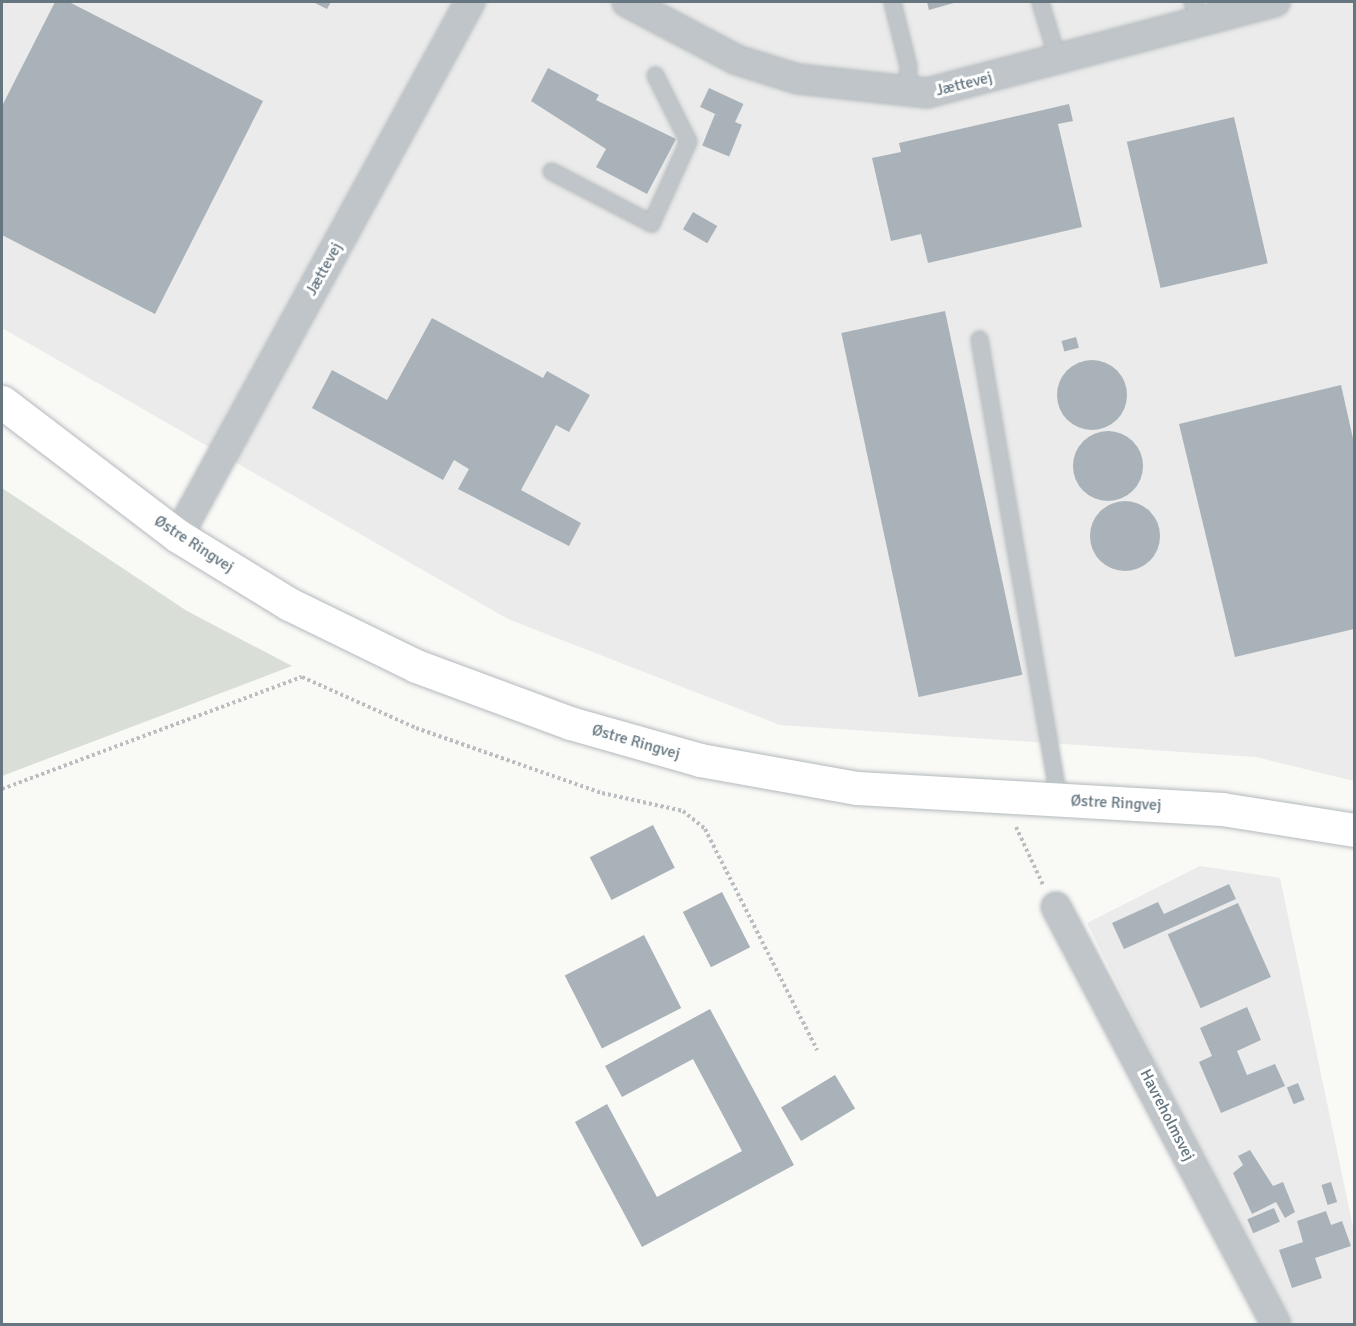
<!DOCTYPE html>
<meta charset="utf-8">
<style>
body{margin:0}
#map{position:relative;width:1356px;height:1326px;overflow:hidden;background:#f9f9f6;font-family:Signika,sans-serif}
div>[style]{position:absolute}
.built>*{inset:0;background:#eaebea}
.green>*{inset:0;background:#d9ded6}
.building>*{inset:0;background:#a9b2b8;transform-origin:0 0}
.round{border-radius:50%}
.path>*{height:4px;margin-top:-2px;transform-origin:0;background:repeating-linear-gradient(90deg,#bbbec1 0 3px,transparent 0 6px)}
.roads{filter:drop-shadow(0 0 2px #b4b9bd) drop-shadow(0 0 2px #b4b9bd)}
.service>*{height:15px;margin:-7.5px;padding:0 7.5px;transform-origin:7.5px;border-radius:7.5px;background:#c0c5c9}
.minor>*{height:28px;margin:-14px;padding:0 14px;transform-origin:14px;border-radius:14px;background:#c0c5c9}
.primary>*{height:33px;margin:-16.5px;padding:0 16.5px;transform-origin:16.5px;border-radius:16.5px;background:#fff}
span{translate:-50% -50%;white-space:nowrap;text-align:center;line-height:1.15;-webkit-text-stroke:6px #fff;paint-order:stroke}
.street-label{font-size:16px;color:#657681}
.frame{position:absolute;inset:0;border:3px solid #657681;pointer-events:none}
</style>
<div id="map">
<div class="built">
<i style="clip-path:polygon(2px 2px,1354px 2px,1354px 781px,1256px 757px,780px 725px,508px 619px,2px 328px)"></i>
<i style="clip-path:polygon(1200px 866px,1280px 878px,1354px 1232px,1354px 1324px,1292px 1324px,1257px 1266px,1087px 923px)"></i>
</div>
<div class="green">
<i style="clip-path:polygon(2px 488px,187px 611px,292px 666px,2px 776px)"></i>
</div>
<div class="building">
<i style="clip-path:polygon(55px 2px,69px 2px,263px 101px,155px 314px,2px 235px,2px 106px)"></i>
<i style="clip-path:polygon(313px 2px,331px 2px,327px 9px)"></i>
<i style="clip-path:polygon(927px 2px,957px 2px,929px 10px)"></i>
<i style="clip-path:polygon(548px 68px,599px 95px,596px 100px,676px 139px,647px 194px,596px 167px,606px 149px,531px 101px)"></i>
<i style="left:709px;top:88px;width:38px;height:21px;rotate:25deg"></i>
<i style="clip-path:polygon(1069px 104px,1073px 121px,1058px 124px,1082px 227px,928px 263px,921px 234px,891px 241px,872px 158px,901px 152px,899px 143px)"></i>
<i style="left:715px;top:114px;width:29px;height:34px;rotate:22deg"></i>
<i style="left:1234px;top:117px;width:150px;height:110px;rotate:77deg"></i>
<i style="left:693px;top:212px;width:28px;height:20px;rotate:30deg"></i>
<i style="left:945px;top:311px;width:372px;height:106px;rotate:78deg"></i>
<i style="clip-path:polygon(432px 318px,543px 378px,547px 371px,590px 395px,569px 432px,556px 425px,521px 490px,581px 523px,569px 546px,458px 489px,469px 469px,454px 460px,443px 480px,312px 408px,332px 370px,387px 400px)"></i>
<i style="left:1076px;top:337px;width:11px;height:15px;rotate:75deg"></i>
<i class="round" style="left:1057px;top:360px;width:70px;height:70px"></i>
<i style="clip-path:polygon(1341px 385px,1354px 443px,1354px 629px,1235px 657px,1179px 424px)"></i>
<i class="round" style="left:1073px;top:431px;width:70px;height:70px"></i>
<i class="round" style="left:1090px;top:501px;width:70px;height:70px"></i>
<i style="left:653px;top:825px;width:48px;height:71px;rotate:63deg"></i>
<i style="clip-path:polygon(1229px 884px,1236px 899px,1124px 949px,1112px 923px,1158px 902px,1164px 914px)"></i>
<i style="left:722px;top:892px;width:62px;height:44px;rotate:63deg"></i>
<i style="left:1238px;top:903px;width:81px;height:77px;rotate:66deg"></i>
<i style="left:644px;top:935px;width:82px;height:89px;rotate:63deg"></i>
<i style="clip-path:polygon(1247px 1007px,1261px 1040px,1237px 1051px,1247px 1075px,1275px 1064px,1285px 1086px,1221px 1113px,1199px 1062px,1212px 1056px,1200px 1028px)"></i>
<i style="clip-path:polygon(710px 1009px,794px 1165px,642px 1247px,575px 1122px,607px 1104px,657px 1197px,742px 1151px,693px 1059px,622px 1097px,605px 1066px)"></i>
<i style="left:835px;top:1075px;width:39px;height:63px;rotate:59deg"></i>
<i style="left:1298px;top:1083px;width:18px;height:12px;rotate:68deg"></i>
<i style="clip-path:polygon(1250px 1150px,1273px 1186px,1283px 1182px,1295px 1212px,1285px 1218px,1276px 1202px,1252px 1214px,1233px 1173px,1243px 1165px,1238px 1156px)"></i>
<i style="left:1331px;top:1182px;width:21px;height:10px;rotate:73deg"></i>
<i style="left:1274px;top:1208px;width:15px;height:29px;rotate:67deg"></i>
<i style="clip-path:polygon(1326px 1211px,1331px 1225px,1342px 1221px,1351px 1246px,1315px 1258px,1322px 1278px,1292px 1288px,1279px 1250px,1303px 1242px,1297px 1221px)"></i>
</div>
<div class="path">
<i style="left:2px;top:789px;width:320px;rotate:-20.5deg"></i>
<i style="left:302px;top:677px;width:125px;rotate:24.1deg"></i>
<i style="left:416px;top:728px;width:197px;rotate:19.3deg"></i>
<i style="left:602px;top:793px;width:83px;rotate:12.5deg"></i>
<i style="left:683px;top:811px;width:28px;rotate:39deg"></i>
<i style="left:705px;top:829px;width:248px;rotate:63.1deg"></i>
<i style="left:1016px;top:827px;width:64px;rotate:65deg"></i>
</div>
<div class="roads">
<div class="service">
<i style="left:892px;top:2px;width:66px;rotate:76deg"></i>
<i style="left:908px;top:66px;width:25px;rotate:92deg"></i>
<i style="left:1040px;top:2px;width:62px;rotate:73deg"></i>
<i style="left:1192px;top:2px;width:22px;rotate:66deg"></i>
<i style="left:551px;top:171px;width:113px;rotate:27.5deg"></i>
<i style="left:651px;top:223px;width:90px;rotate:-65.7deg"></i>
<i style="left:688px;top:141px;width:74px;rotate:-116.6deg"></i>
<i style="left:979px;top:339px;width:468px;rotate:80.2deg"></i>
</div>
<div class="minor">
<i style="left:627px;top:2px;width:124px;rotate:27.8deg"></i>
<i style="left:737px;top:60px;width:64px;rotate:17.3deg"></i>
<i style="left:798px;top:79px;width:130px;rotate:6.2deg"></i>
<i style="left:927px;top:93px;width:360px;rotate:-14.7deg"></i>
<i style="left:178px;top:536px;width:609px;rotate:-61.33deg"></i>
<i style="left:1056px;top:907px;width:471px;rotate:62.2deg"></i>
</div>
<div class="primary">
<i style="left:2px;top:402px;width:221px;rotate:37.3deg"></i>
<i style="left:178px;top:536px;width:130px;rotate:31.5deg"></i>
<i style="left:289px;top:604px;width:141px;rotate:26deg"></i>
<i style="left:416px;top:666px;width:164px;rotate:20.3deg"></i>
<i style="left:570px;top:723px;width:135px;rotate:15.9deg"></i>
<i style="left:700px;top:760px;width:159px;rotate:10.1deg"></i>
<i style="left:857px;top:788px;width:366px;rotate:3.3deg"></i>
<i style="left:1222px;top:809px;width:134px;rotate:9deg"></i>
</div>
</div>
<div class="street-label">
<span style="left:964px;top:84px;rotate:-14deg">Jættevej</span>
<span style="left:324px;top:269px;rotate:-61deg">Jættevej</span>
<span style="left:194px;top:544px;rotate:33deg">Østre Ringvej</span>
<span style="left:636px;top:742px;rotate:16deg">Østre Ringvej</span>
<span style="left:1116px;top:803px;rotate:3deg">Østre Ringvej</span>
<span style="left:1167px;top:1115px;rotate:63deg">Havreholmsvej</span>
</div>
<div class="frame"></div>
</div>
